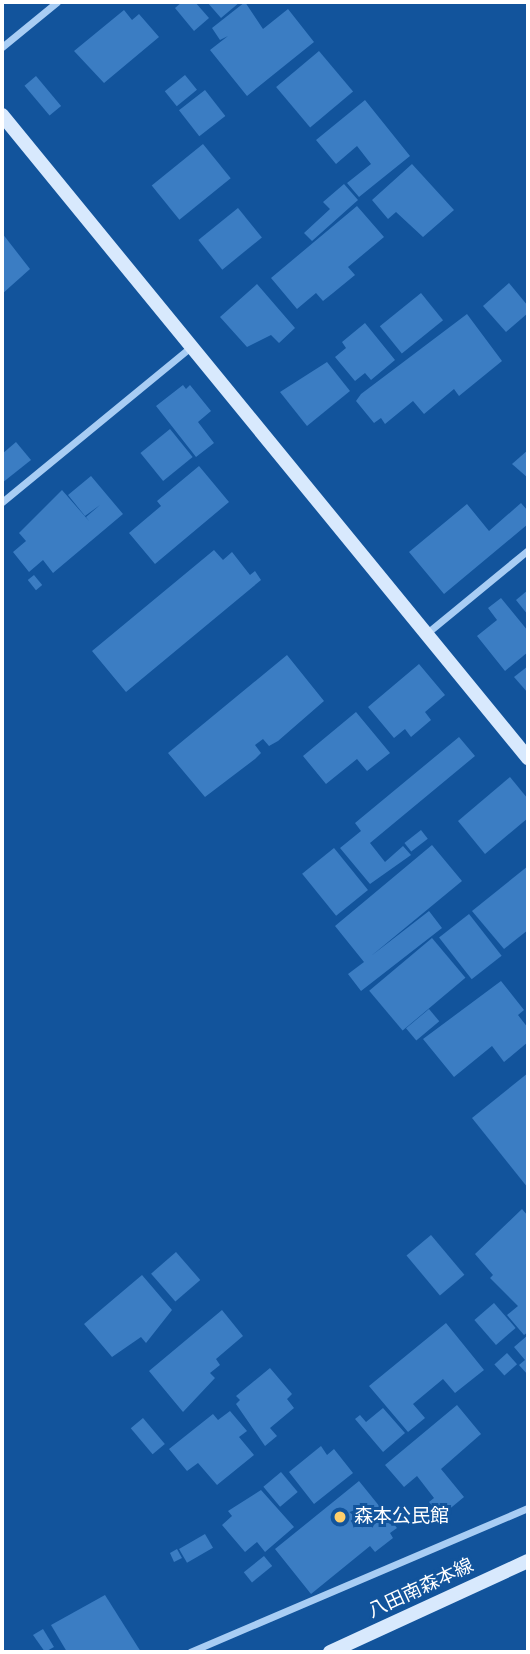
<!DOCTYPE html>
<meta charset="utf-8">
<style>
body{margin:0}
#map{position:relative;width:530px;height:1654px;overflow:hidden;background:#12549c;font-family:"Nunito Sans","Noto Sans JP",sans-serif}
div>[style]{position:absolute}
.building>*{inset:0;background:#3b7dc3;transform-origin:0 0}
.street>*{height:7px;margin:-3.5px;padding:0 3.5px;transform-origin:3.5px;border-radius:3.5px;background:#a8cdf4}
.secondary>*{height:14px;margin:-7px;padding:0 7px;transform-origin:7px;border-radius:7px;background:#d8e9fd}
.dots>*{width:19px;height:19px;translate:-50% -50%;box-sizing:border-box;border:4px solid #12549c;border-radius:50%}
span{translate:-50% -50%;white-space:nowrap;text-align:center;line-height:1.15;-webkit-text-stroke:6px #12549c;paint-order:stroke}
.poi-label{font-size:19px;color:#fff}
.left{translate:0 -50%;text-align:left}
.street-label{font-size:19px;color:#fff}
.frame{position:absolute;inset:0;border:4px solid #fff;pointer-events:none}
</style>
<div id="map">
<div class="building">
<i style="clip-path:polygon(182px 2px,195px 2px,209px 18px,194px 31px,175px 8px)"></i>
<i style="clip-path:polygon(207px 2px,240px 2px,221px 18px)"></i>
<i style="clip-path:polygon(245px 2px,263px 29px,288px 9px,314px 42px,247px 96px,210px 50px,228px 36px,220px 40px,212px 28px)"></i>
<i style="clip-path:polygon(124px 10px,132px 20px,139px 14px,159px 37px,104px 83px,74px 51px)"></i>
<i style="left:319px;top:51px;width:53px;height:56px;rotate:50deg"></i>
<i style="left:185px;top:75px;width:19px;height:26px;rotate:51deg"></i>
<i style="left:36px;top:76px;width:39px;height:15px;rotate:50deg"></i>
<i style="left:205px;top:90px;width:33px;height:33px;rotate:52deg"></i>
<i style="clip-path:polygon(365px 100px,410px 156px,359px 197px,347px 183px,371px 164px,357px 146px,336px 164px,316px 140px)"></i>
<i style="left:203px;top:144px;width:44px;height:66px;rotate:51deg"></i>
<i style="clip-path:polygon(412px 164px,454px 210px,423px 237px,396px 212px,388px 219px,372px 200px)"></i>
<i style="clip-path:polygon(344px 184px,358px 200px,312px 241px,304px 233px,330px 209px,323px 202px)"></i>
<i style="clip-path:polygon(357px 206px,384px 237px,348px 267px,355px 275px,333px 293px,323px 301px,316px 293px,297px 309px,271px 278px)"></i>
<i style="left:238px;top:208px;width:38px;height:51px;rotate:51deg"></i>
<i style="clip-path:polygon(2px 233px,30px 269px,2px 294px)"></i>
<i style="clip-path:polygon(509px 283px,528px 306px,528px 313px,506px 332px,483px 306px)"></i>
<i style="clip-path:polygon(257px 284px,295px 328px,279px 343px,271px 335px,247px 347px,220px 317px)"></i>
<i style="left:421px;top:293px;width:35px;height:53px;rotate:51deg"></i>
<i style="clip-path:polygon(467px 314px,502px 361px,459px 396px,454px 389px,424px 414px,413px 401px,385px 424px,381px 418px,374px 423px,356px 401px,361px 394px)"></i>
<i style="clip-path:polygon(365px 323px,395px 360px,371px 380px,365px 373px,355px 381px,335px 357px,346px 348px,342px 342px)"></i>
<i style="clip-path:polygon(327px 362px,350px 391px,307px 426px,280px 392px)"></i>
<i style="clip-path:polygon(183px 385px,186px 389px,190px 385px,211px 411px,198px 422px,214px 443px,196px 457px,156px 406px)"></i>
<i style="left:170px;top:429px;width:36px;height:38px;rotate:51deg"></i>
<i style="clip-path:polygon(16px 442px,31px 460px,2px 483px,2px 454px)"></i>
<i style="clip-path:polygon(528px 450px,528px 478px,512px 464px)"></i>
<i style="clip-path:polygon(199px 466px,229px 502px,155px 564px,129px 533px,161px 506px,157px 501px)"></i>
<i style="clip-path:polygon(91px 476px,123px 514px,53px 573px,43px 560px,29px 572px,13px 552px,26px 541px,19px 533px,62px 490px,89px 521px,86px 517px,100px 505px,85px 516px,68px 495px)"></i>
<i style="clip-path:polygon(521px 503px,528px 511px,528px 524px,444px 594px,409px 552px,467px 504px,489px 531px)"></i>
<i style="clip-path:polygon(214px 550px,223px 560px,232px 552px,250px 575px,255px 571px,261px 580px,126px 692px,92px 651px)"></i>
<i style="left:34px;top:575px;width:13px;height:8px;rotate:51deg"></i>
<i style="clip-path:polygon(528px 590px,528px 615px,516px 600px)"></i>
<i style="clip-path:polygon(501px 598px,528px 631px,528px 652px,505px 671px,477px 636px,497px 620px,488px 608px)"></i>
<i style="clip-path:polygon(287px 655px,324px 701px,278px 741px,269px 746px,263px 739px,255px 745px,261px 753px,255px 759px,205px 797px,168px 753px)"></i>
<i style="clip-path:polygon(419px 664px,445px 695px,425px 712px,431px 720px,411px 737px,405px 729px,394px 738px,368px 707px)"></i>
<i style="clip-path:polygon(528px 666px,528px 693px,514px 677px)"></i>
<i style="clip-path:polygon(356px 712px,390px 753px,367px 771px,357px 759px,326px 784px,303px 756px)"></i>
<i style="clip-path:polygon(459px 737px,475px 756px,370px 843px,385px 862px,403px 846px,411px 855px,370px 884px,340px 848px,361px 831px,355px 823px)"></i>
<i style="clip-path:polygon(510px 777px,528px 799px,528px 818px,485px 854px,458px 821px)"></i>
<i style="left:421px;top:830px;width:11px;height:21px;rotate:52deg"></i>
<i style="clip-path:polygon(432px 845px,462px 881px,371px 956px,429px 911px,442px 928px,361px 991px,348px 974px,364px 962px,335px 926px)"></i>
<i style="left:334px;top:848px;width:54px;height:41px;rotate:51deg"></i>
<i style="clip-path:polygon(528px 866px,528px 930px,504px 949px,472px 911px)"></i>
<i style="left:469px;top:914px;width:53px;height:38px;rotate:52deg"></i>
<i style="left:432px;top:938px;width:52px;height:82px;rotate:50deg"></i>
<i style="clip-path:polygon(501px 981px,524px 1010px,518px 1015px,528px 1028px,528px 1042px,504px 1062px,492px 1046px,454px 1077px,423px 1039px)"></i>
<i style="left:429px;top:1009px;width:16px;height:30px;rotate:50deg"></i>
<i style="clip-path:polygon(528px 1073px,528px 1188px,472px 1118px)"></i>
<i style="clip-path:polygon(522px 1209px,528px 1216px,528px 1332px,524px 1335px,507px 1315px,518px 1306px,490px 1278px,493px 1275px,475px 1254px)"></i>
<i style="left:431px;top:1235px;width:52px;height:32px;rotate:50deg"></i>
<i style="left:176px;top:1252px;width:37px;height:33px;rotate:49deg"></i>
<i style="clip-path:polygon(142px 1275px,172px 1310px,146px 1343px,141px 1337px,112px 1357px,84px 1324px)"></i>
<i style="left:494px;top:1303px;width:33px;height:26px;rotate:49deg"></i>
<i style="clip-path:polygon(222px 1310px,243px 1336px,216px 1359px,220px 1365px,210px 1373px,215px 1378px,183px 1412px,149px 1371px)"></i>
<i style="clip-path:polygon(446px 1323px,484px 1370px,455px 1393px,443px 1379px,413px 1404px,425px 1418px,408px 1432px,369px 1386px)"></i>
<i style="clip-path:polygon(528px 1335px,528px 1375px,519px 1365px,525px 1360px,514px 1347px)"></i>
<i style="left:507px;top:1353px;width:15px;height:17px;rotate:48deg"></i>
<i style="clip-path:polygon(270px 1368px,292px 1394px,287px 1399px,294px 1408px,270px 1428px,277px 1436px,265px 1446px,236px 1404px,240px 1400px,236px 1396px)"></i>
<i style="clip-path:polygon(457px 1405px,481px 1434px,441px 1469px,464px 1497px,441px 1516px,429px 1502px,434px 1498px,417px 1476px,404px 1487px,385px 1465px)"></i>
<i style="clip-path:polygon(383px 1408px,405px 1433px,383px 1452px,355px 1419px,360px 1415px,366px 1422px)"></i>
<i style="clip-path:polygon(230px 1411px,247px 1431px,239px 1437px,254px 1455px,217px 1485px,198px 1463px,187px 1471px,169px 1449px,213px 1414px,218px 1420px)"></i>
<i style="left:143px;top:1418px;width:34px;height:16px;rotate:50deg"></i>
<i style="clip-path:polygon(321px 1446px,327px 1455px,334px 1449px,353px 1473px,314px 1504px,289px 1472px)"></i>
<i style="left:281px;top:1472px;width:26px;height:23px;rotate:50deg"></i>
<i style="clip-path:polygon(359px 1481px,397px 1528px,390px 1533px,393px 1538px,375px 1552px,370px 1546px,311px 1594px,275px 1549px)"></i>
<i style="clip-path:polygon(261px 1490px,294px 1527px,265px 1552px,257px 1542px,245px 1552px,222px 1525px,232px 1516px,228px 1511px)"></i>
<i style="left:205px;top:1534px;width:16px;height:30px;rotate:60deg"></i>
<i style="clip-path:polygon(177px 1549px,182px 1558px,174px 1562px,170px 1553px)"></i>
<i style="left:264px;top:1556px;width:13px;height:26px;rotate:51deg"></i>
<i style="clip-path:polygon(105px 1595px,141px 1652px,67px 1652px,51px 1625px)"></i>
<i style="clip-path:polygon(43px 1629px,54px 1647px,45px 1652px,33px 1635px)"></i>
</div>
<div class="street">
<i style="left:2px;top:47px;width:71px;rotate:-39.3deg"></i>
<i style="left:2px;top:502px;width:246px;rotate:-39.4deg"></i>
<i style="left:427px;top:633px;width:131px;rotate:-39.4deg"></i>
<i style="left:190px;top:1652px;width:367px;rotate:-23.1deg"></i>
</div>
<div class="secondary">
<i style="left:2px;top:115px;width:831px;rotate:50.72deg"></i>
<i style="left:330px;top:1652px;width:218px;rotate:-24.7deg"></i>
</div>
<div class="dots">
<i style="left:340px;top:1517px;background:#ffcf6b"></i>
</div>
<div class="poi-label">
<span class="left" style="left:354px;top:1517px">森本公民館</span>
</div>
<div class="street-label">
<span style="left:421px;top:1589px;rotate:-25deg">八田南森本線</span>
</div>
<div class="frame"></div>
</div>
